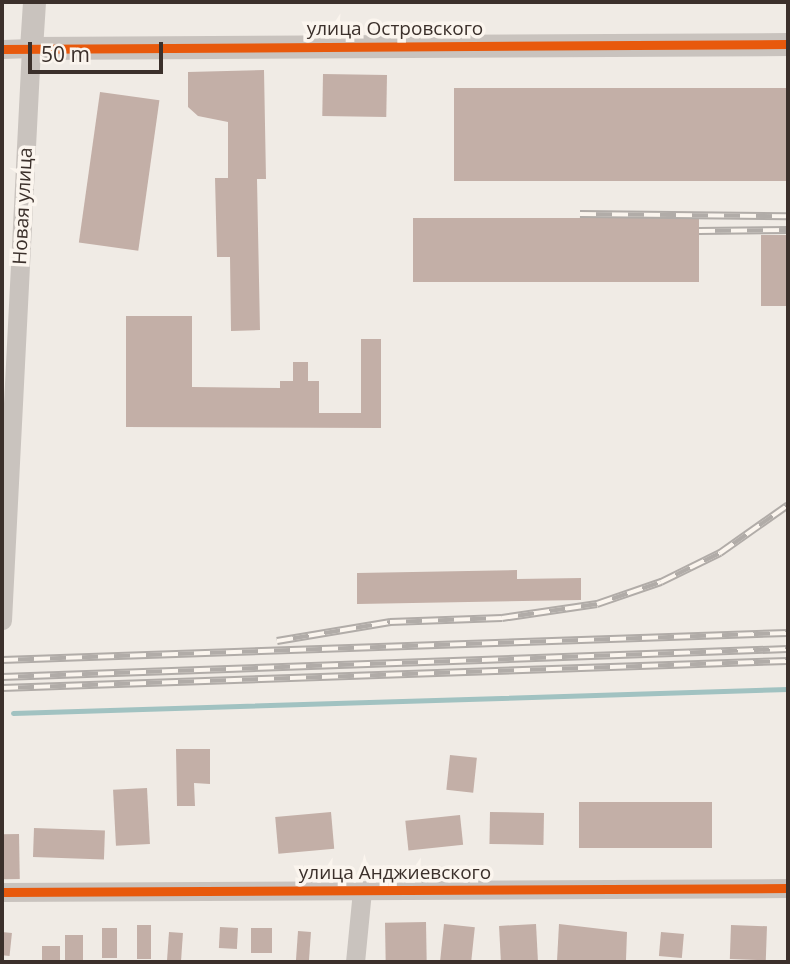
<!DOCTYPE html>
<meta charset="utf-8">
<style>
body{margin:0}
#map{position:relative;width:790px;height:964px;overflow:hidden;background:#f0ebe5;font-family:"Open Sans",sans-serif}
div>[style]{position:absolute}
.stream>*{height:5px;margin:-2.5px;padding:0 2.5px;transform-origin:2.5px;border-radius:2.5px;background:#a1c2c1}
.building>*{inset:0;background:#c3afa7;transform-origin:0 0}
.minor>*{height:19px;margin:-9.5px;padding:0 9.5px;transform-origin:9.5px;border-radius:9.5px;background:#c9c3be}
.tertiary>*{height:23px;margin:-11.5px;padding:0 11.5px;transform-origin:11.5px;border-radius:11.5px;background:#c9c3be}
.rail>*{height:8px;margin-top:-4px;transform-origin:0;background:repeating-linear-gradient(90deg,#fbf5ee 0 16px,#b1aca8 0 32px);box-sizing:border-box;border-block:2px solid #b1aca8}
.cycleway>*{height:9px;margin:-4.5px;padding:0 4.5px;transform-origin:4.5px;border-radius:4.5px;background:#e8590c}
span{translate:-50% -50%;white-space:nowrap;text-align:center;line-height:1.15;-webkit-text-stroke:7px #fbf5ee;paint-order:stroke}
.street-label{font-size:19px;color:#3b302b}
.frame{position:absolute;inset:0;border:4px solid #3b302b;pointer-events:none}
.scale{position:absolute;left:28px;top:42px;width:135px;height:32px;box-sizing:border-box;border:4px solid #3b302b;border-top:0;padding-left:9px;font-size:21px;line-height:24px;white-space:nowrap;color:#3b302b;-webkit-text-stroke:5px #fbf5ee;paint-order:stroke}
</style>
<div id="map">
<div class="stream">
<i style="left:13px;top:713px;width:775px;rotate:-1.77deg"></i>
</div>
<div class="building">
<i style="clip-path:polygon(264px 70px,266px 179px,257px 179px,260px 330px,231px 331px,230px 257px,217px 257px,215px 178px,228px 178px,228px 122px,198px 116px,188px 107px,188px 72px)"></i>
<i style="left:323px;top:74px;width:64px;height:42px;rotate:1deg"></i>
<i style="left:788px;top:88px;width:93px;height:334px;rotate:90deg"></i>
<i style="left:100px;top:92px;width:60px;height:152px;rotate:8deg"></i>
<i style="left:413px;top:218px;width:286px;height:64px"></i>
<i style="left:788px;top:235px;width:71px;height:27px;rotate:90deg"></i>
<i style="clip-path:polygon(126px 316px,192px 316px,192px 387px,280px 388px,280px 381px,293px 381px,293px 362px,308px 362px,308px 381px,319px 381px,319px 413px,361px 413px,361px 339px,381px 339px,381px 428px,126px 427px)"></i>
<i style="clip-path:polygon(517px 570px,517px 579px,581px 578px,581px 600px,357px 604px,357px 573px)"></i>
<i style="clip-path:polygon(176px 749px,210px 749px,210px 784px,194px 783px,195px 806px,177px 806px)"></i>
<i style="left:450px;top:755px;width:27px;height:35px;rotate:6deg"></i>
<i style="left:147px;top:788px;width:56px;height:34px;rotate:87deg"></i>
<i style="left:579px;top:802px;width:133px;height:46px"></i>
<i style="left:331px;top:812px;width:37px;height:56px;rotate:85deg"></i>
<i style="left:490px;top:812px;width:54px;height:32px;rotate:1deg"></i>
<i style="left:460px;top:815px;width:30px;height:55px;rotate:84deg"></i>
<i style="left:34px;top:828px;width:71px;height:29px;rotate:2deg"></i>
<i style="left:19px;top:834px;width:45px;height:17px;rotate:89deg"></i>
<i style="left:426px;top:922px;width:40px;height:41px;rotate:89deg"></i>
<i style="left:444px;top:924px;width:31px;height:38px;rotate:6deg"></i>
<i style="left:536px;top:924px;width:38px;height:37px;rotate:87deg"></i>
<i style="clip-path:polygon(559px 924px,627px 932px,626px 960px,557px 961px)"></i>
<i style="left:137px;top:925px;width:14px;height:34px"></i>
<i style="left:731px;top:925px;width:36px;height:34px;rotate:2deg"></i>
<i style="left:220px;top:927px;width:18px;height:21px;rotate:3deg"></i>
<i style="left:102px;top:928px;width:15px;height:30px"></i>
<i style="left:251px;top:928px;width:21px;height:25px"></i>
<i style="left:298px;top:931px;width:13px;height:29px;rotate:4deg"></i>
<i style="left:2px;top:932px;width:10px;height:23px;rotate:6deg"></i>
<i style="left:169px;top:932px;width:14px;height:30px;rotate:4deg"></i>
<i style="left:661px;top:932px;width:23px;height:24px;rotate:5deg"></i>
<i style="left:65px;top:935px;width:18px;height:25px"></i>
<i style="left:42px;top:946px;width:18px;height:16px"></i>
</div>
<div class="minor">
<i style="left:2px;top:49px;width:29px;rotate:-2deg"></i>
<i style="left:31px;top:48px;width:573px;rotate:92.9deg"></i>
<i style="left:2px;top:892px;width:786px;rotate:-0.29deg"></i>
<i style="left:355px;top:962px;width:71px;rotate:-84.4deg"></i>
</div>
<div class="tertiary">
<i style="left:34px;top:2px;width:46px;rotate:93.7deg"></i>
<i style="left:31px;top:48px;width:757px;rotate:-0.3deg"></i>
</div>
<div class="rail">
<i style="left:580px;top:214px;width:208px;rotate:0.6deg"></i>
<i style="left:699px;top:231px;width:89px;rotate:-0.6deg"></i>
<i style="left:277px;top:641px;width:115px;rotate:-9.5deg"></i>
<i style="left:390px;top:622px;width:112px;rotate:-2deg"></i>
<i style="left:502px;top:618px;width:96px;rotate:-8.4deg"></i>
<i style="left:597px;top:604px;width:68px;rotate:-19deg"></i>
<i style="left:661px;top:582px;width:66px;rotate:-26.2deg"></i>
<i style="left:720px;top:553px;width:83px;rotate:-35.2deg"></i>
<i style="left:2px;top:660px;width:786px;rotate:-1.97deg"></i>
<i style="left:2px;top:677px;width:786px;rotate:-2.04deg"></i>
<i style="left:2px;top:688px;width:786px;rotate:-1.97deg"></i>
</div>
<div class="cycleway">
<i style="left:2px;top:49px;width:786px;rotate:-0.36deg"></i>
<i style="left:2px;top:892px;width:786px;rotate:-0.29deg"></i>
</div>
<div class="street-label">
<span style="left:395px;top:29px">улица Островского</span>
<span style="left:23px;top:206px;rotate:-87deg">Новая улица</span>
<span style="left:395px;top:873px">улица Анджиевского</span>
</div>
<div class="frame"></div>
<div class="scale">50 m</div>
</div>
